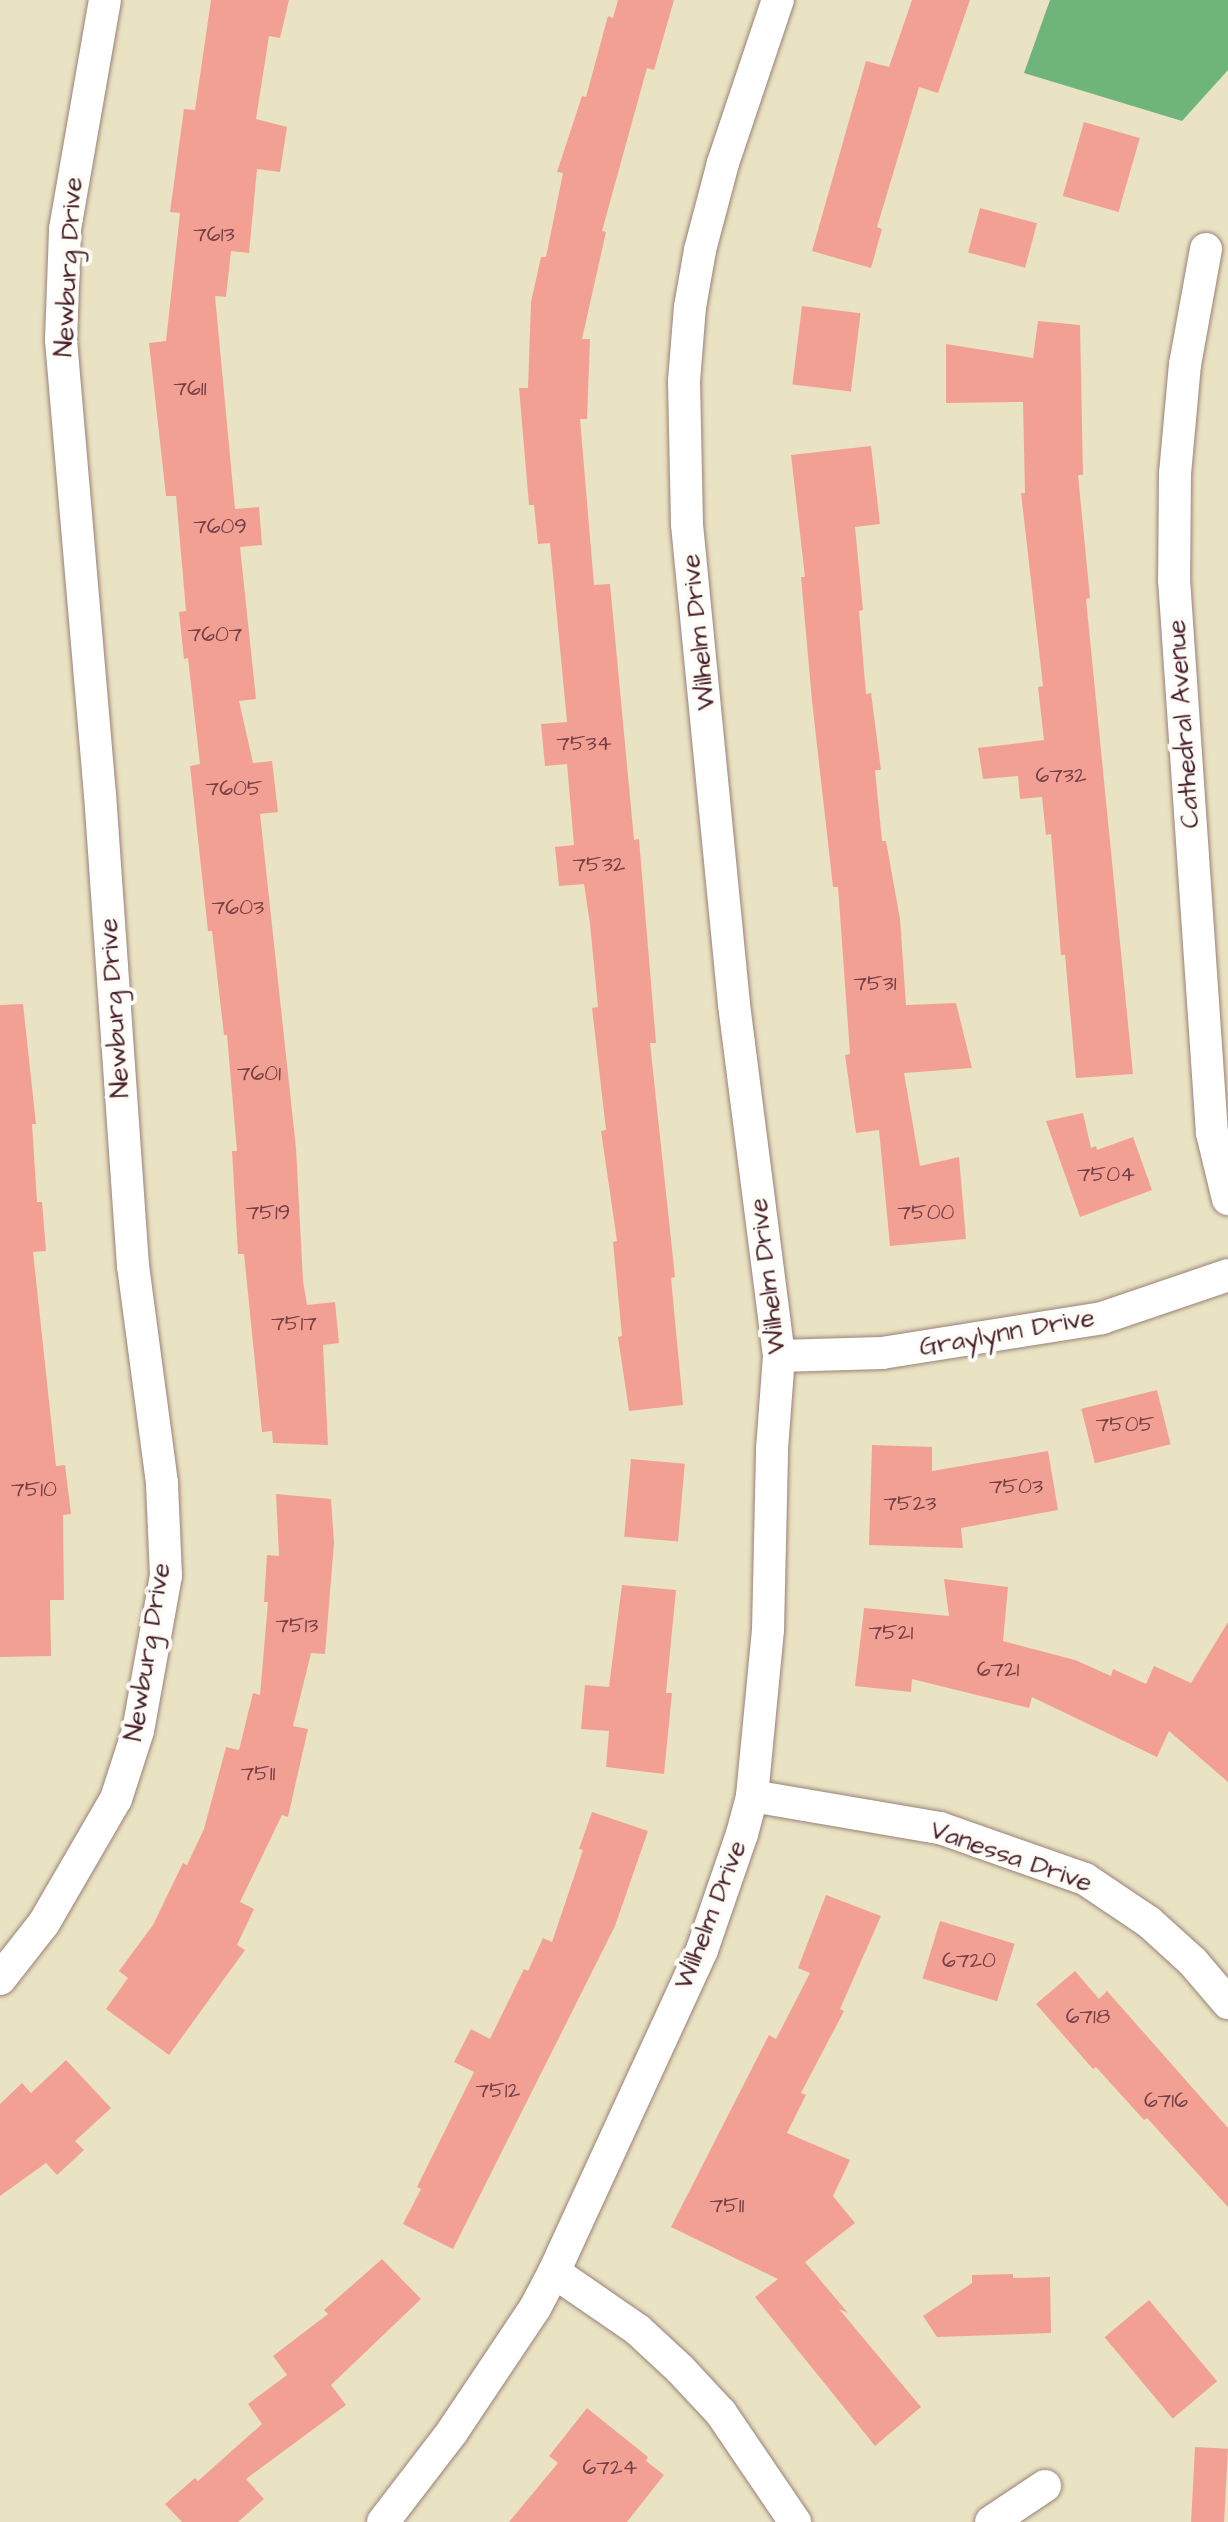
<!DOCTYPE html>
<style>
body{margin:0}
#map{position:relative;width:1228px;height:2522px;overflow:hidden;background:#eae3c3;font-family:"Architects Daughter",sans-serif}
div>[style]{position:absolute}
.forest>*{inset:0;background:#6fb478}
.building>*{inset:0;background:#f3a094;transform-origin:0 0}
.roads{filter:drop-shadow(0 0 2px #9a8177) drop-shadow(0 0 2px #9a8177)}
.street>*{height:32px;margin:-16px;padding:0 16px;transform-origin:16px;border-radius:16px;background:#fff}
span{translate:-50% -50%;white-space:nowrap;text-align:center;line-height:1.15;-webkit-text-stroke:8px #fdfcf7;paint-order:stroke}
.number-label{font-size:22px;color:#743f45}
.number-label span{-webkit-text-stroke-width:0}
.street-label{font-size:26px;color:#4a1f2b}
</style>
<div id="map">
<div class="forest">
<i style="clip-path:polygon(1050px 0,1228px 0,1228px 70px,1182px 121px,1024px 73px)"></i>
</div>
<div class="building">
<i style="clip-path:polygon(211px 0,289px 0,280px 38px,269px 36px,256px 119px,287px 127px,280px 172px,257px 169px,249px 253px,231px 251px,226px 297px,215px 296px,235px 509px,259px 507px,262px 545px,240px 547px,256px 699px,239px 701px,253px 763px,272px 761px,278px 812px,260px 814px,296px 1148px,303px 1281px,307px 1305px,335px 1302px,339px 1343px,323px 1345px,328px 1445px,273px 1443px,272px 1431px,262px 1432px,244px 1254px,238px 1254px,232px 1151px,237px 1151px,227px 1035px,224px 1035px,212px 931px,208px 931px,190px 766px,200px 764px,188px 658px,184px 659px,179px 612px,186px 611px,176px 496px,166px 496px,149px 343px,166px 341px,180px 213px,170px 212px,184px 109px,195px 110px)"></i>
<i style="clip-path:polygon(618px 0,674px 0,654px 70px,647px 68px,602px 231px,606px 232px,582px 339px,590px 339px,587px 419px,580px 419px,594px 585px,610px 584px,634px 840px,639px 839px,656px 1043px,650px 1043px,675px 1277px,671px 1278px,683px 1405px,629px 1411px,618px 1337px,622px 1336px,613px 1242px,617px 1241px,601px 1131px,606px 1130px,592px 1008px,598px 1007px,590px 924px,584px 884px,559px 886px,555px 847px,574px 845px,567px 764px,545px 766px,541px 724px,567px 722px,550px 543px,538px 544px,534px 505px,529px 505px,519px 388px,528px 388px,531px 302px,541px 257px,546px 257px,563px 173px,557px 172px,582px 96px,586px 97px,608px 16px,613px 18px)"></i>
<i style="clip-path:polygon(912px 0,970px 0,938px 93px,919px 87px,877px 227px,882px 229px,871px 268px,812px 251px,866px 61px,889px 67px)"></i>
<i style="left:1084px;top:122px;width:58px;height:77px;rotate:16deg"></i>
<i style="left:980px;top:208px;width:59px;height:46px;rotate:15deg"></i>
<i style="left:802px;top:306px;width:59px;height:79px;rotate:7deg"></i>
<i style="clip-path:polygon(1038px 321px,1080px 325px,1083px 475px,1078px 475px,1090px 598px,1086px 599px,1133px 1074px,1076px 1078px,1065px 955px,1061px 955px,1051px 834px,1046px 835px,1042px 797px,1020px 799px,1018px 776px,983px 779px,978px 748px,1044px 740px,1038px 687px,1043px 686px,1021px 493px,1025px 493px,1023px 402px,946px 403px,946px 344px,1033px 358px)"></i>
<i style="clip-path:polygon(871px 446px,880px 524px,855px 527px,863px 610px,859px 611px,866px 694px,871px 693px,881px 770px,875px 770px,882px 841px,886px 841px,900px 919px,906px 1005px,956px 1003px,972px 1068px,904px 1073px,920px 1166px,959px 1157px,966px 1239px,890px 1246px,879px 1130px,856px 1133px,845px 1055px,850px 1054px,838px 887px,833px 887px,812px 701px,801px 577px,805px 577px,791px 455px)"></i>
<i style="clip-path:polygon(23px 1004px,36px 1124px,32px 1124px,37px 1202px,42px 1202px,46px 1251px,33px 1252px,56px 1466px,65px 1465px,71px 1514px,63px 1515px,64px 1600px,50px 1600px,51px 1656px,0 1657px,0 1005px)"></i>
<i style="clip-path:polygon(1083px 1113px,1091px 1148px,1096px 1146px,1097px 1150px,1133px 1137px,1152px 1190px,1080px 1217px,1046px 1121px)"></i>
<i style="left:1157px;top:1390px;width:56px;height:78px;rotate:76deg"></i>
<i style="clip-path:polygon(872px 1445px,932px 1447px,932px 1471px,1048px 1451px,1058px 1510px,961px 1528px,963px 1548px,869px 1545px)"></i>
<i style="left:631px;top:1459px;width:54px;height:78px;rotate:5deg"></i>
<i style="clip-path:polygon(276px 1494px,331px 1499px,334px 1543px,325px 1654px,311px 1653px,293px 1726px,308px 1729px,288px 1817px,282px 1815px,240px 1902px,254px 1909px,237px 1945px,245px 1950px,169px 2055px,106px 2009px,128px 1978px,119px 1971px,153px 1925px,183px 1863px,187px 1865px,204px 1829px,226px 1747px,239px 1750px,253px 1693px,260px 1695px,268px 1602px,264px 1602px,267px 1555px,279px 1556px)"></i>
<i style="clip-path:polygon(944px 1579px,1008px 1587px,1003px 1641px,1075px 1660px,1111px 1676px,1113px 1669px,1146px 1684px,1154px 1666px,1191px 1683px,1228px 1622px,1228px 1782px,1169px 1731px,1157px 1757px,1032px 1697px,1029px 1708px,912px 1679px,911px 1692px,855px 1686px,864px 1608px,949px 1616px)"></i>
<i style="clip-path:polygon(622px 1585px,676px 1590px,666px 1693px,672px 1693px,664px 1774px,606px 1767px,609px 1731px,581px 1729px,585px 1685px,609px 1687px)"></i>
<i style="clip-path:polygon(592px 1812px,648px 1831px,615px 1926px,453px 2249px,403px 2224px,421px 2189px,417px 2187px,474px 2072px,454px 2062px,471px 2029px,490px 2039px,524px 1969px,528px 1971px,543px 1938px,552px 1942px,583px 1850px,579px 1849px)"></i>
<i style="clip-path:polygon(826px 1895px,881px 1916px,840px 2009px,844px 2011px,801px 2093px,806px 2095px,787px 2133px,850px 2160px,833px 2196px,855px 2223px,805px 2262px,848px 2313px,839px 2309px,921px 2407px,875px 2446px,755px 2297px,778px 2279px,671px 2227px,769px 2035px,776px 2039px,810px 1973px,798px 1968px)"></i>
<i style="left:940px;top:1921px;width:78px;height:60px;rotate:17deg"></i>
<i style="clip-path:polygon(1075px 1971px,1099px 1999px,1107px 1991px,1228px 2128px,1228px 2207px,1147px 2118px,1144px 2120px,1096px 2067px,1093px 2069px,1036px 2004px)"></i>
<i style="clip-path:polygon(66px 2060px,111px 2108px,75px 2141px,84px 2150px,57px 2175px,46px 2163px,0 2196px,0 2104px,22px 2083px,31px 2093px)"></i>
<i style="clip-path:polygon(382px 2259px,421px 2299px,331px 2385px,346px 2405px,246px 2479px,264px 2499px,238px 2522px,182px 2522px,165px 2504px,195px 2478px,198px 2481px,262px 2424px,248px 2404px,287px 2375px,273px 2356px,328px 2314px,324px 2310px)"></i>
<i style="clip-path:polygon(1013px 2274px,1013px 2278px,1050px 2277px,1051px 2333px,937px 2337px,923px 2316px,972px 2283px,972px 2275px)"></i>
<i style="left:1149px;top:2300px;width:106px;height:58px;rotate:50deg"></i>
<i style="clip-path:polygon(587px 2408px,648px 2457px,646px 2461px,664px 2475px,627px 2522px,509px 2522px,558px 2463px,549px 2456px)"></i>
<i style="left:1195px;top:2447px;width:33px;height:75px;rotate:3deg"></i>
</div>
<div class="roads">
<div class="street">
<i style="left:1206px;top:249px;width:117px;rotate:100.3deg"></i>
<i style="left:1185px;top:364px;width:110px;rotate:95.2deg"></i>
<i style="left:1175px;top:474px;width:105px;rotate:90.5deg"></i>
<i style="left:1174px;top:579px;width:555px;rotate:86.08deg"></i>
<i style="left:1212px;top:1133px;width:68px;rotate:76.4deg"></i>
<i style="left:779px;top:1356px;width:103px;rotate:-1.7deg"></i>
<i style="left:882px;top:1353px;width:223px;rotate:-9deg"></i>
<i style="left:1102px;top:1318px;width:133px;rotate:-18.8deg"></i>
<i style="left:752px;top:1796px;width:191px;rotate:9.7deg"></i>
<i style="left:940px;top:1828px;width:154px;rotate:19.4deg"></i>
<i style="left:1085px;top:1879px;width:77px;rotate:33.9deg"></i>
<i style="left:1149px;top:1922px;width:59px;rotate:42.3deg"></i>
<i style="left:1193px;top:1962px;width:54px;rotate:49.5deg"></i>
<i style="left:0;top:1979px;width:71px;rotate:-51.8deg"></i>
<i style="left:44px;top:1923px;width:143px;rotate:-59.9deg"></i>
<i style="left:116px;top:1799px;width:71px;rotate:-72.1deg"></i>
<i style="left:138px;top:1731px;width:158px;rotate:-79.8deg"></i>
<i style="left:166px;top:1576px;width:93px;rotate:-92.5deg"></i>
<i style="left:162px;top:1483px;width:219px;rotate:-97.6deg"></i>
<i style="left:133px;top:1266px;width:472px;rotate:-94deg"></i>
<i style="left:100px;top:795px;width:457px;rotate:-94.9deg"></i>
<i style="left:61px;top:340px;width:111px;rotate:-87.9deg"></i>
<i style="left:65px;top:229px;width:232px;rotate:-80.1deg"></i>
<i style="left:554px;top:2272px;width:102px;rotate:34.6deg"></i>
<i style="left:638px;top:2330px;width:57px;rotate:42.9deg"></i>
<i style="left:680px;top:2369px;width:60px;rotate:47deg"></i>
<i style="left:721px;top:2413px;width:132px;rotate:55.8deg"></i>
<i style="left:383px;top:2522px;width:113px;rotate:-52.5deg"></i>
<i style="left:452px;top:2432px;width:149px;rotate:-56.2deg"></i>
<i style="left:535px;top:2308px;width:41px;rotate:-62.2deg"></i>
<i style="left:554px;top:2272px;width:354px;rotate:-65.3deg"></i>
<i style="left:702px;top:1950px;width:123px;rotate:-71deg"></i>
<i style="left:742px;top:1834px;width:39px;rotate:-75deg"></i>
<i style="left:752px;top:1796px;width:167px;rotate:-84.5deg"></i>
<i style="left:768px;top:1630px;width:181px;rotate:-88.7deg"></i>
<i style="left:772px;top:1449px;width:93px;rotate:-85.7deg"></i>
<i style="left:779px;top:1356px;width:355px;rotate:-97.3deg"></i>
<i style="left:734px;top:1004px;width:482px;rotate:-95.6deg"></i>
<i style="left:687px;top:524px;width:143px;rotate:-91.2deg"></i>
<i style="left:684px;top:381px;width:74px;rotate:-85.4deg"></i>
<i style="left:690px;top:307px;width:58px;rotate:-80deg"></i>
<i style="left:700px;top:250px;width:90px;rotate:-75.2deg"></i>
<i style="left:723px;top:163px;width:172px;rotate:-71.4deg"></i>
<i style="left:991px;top:2522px;width:65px;rotate:-33.7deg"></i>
</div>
</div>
<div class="number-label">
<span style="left:214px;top:235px">7613</span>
<span style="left:190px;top:389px">7611</span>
<span style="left:220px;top:527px">7609</span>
<span style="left:215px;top:635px">7607</span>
<span style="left:584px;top:744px">7534</span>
<span style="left:1061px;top:776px">6732</span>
<span style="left:234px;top:789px">7605</span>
<span style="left:599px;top:865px">7532</span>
<span style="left:238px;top:908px">7603</span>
<span style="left:875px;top:984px">7531</span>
<span style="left:259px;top:1074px">7601</span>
<span style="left:1106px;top:1175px">7504</span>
<span style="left:268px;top:1213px">7519</span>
<span style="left:926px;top:1213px">7500</span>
<span style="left:294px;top:1324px">7517</span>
<span style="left:1125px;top:1425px">7505</span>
<span style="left:1016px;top:1487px">7503</span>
<span style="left:34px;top:1490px">7510</span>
<span style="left:910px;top:1504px">7523</span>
<span style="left:297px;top:1626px">7513</span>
<span style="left:891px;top:1633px">7521</span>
<span style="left:998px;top:1670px">6721</span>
<span style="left:258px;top:1774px">7511</span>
<span style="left:969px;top:1961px">6720</span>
<span style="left:1088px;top:2017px">6718</span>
<span style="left:498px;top:2091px">7512</span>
<span style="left:1166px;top:2101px">6716</span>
<span style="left:727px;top:2206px">7511</span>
<span style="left:610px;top:2468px">6724</span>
</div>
<div class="street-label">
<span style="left:69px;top:267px;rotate:-87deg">Newburg Drive</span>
<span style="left:699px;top:632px;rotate:-96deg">Wilhelm Drive</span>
<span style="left:1184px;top:724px;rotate:-94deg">Cathedral Avenue</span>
<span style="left:115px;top:1008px;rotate:-94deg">Newburg Drive</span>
<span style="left:768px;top:1276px;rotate:-97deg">Wilhelm Drive</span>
<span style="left:1007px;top:1333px;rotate:-10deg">Graylynn Drive</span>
<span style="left:148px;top:1652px;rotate:-81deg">Newburg Drive</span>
<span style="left:1011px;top:1857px;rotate:19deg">Vanessa Drive</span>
<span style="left:711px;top:1915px;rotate:-69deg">Wilhelm Drive</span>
</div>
</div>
